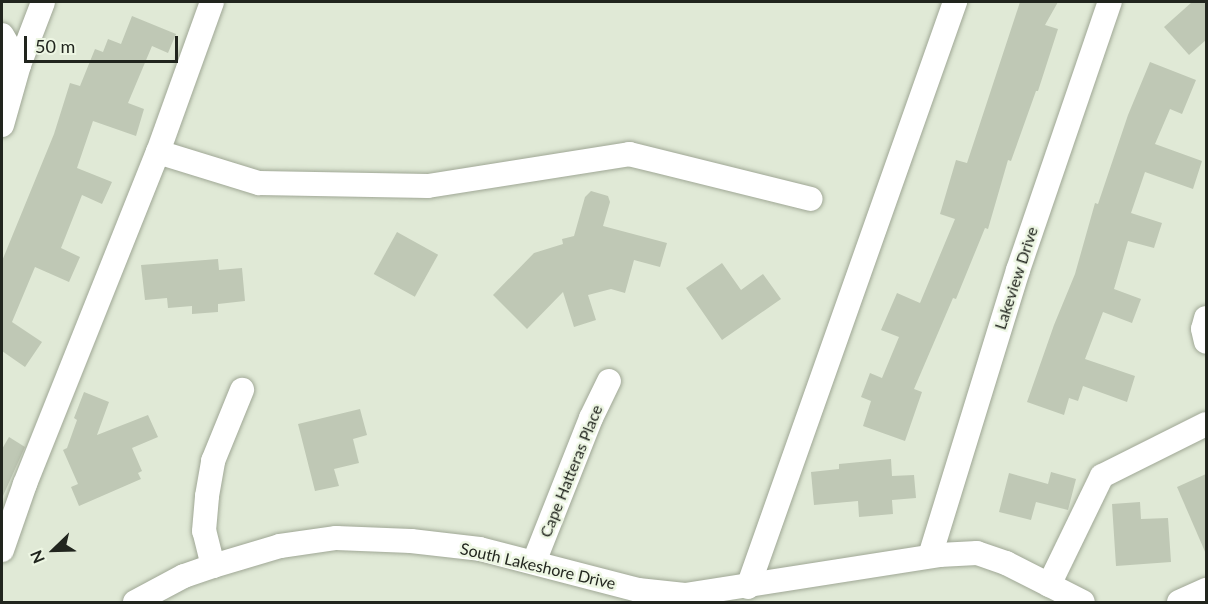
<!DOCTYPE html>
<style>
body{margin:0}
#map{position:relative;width:1208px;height:604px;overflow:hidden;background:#e0e9d6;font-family:Lato,sans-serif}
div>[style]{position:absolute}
.building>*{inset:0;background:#bfc8b5;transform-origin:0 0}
.roads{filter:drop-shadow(0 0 2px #9fa795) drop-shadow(0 0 2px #9fa795)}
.minor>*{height:24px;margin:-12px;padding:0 12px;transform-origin:12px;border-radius:12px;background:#fff}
span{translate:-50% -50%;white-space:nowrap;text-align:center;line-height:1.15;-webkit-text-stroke:5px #edf6e3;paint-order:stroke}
.street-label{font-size:16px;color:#21251e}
.frame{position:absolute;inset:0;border:3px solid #21251e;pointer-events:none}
.north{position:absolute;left:24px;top:520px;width:60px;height:60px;-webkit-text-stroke:4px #edf6e3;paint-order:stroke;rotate:247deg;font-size:16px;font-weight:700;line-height:24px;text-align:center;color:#21251e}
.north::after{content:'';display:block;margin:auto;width:21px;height:27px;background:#21251e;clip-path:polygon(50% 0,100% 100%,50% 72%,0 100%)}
.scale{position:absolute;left:24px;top:36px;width:154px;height:27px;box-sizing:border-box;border:3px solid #21251e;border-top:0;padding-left:8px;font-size:18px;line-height:21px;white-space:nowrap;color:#21251e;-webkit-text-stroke:4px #edf6e3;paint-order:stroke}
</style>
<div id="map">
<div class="building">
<i style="clip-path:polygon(1020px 2px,1058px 2px,1045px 25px,1058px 29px,1038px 91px,1036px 91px,1011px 161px,1008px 160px,988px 229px,985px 228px,956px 299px,953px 298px,914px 389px,922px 392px,905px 441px,863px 426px,871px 401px,861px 397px,870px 373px,882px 378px,899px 337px,881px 330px,897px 293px,920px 303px,955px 219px,940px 214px,956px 160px,967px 163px)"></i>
<i style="clip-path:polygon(1192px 2px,1206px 2px,1206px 40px,1189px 55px,1164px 27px)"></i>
<i style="clip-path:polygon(132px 16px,176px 34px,168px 53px,152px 46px,128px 103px,144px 109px,136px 136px,93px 121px,77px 168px,112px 182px,102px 204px,82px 195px,61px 248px,80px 257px,69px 282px,35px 267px,12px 322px,42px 342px,25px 367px,2px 351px,2px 261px,54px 134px,70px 83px,80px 86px,95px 49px,103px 52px,108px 39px,121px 44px)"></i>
<i style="clip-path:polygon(1150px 62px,1196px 80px,1182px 114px,1170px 109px,1155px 144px,1202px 161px,1193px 189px,1145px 172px,1131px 213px,1162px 223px,1154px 248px,1128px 241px,1114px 289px,1141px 299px,1132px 323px,1103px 312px,1085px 359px,1135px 376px,1127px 402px,1083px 386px,1078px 401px,1069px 398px,1064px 415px,1027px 402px,1054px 325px,1075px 274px,1095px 203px,1098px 204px,1128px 115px)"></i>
<i style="clip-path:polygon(591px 191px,608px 196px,610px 202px,603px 226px,667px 243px,660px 267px,634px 260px,625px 293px,611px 289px,588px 295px,596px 320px,574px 327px,563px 292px,527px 329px,493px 295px,534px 253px,563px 244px,562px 239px,574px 236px,585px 197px)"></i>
<i style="left:397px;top:232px;width:47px;height:48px;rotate:29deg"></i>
<i style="clip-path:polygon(218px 259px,219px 270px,242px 268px,245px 301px,218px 304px,218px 312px,192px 314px,192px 306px,168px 308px,167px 298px,145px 300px,141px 265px)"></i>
<i style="clip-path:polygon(722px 263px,741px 290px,763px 274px,781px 299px,722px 340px,686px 288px)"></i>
<i style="clip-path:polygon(84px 392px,109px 402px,97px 435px,148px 415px,158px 437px,132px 448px,142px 471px,138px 473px,141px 479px,79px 506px,71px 487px,78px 484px,63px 450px,67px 448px,77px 420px,74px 418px)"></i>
<i style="clip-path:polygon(360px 409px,367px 435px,353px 439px,359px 463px,334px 469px,339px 486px,315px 491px,298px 424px)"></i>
<i style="clip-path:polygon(9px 437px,25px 447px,2px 498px,2px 449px)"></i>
<i style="clip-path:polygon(891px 459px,892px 476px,914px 475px,916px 498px,892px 500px,893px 514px,859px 517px,858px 501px,814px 505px,811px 472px,839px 469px,839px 464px)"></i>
<i style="clip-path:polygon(1051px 472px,1076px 479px,1068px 510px,1036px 502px,1031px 520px,999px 512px,1009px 473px,1048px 484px)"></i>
<i style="clip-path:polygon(1206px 474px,1206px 554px,1177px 487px)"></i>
<i style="clip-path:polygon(1140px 502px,1141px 519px,1168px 518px,1171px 562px,1116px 566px,1112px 504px)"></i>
</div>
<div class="roads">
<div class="minor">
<i style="left:2px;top:35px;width:34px;rotate:60deg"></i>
<i style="left:19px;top:65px;width:11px;rotate:175deg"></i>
<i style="left:2px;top:125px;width:62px;rotate:-74.2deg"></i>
<i style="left:19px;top:65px;width:67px;rotate:-69.1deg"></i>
<i style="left:158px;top:152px;width:106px;rotate:17.1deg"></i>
<i style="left:259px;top:183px;width:169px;rotate:1deg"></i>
<i style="left:428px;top:186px;width:204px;rotate:-9deg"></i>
<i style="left:629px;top:154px;width:187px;rotate:13.9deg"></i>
<i style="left:1206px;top:318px;width:11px;rotate:105deg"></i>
<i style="left:1203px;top:329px;width:13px;rotate:77deg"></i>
<i style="left:2px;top:550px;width:70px;rotate:-70.8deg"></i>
<i style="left:25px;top:484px;width:358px;rotate:-68.2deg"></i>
<i style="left:158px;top:152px;width:159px;rotate:-70.2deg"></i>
<i style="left:930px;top:556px;width:299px;rotate:-72.9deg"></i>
<i style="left:1018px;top:270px;width:283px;rotate:-71.1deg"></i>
<i style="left:534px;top:562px;width:155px;rotate:-68.4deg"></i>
<i style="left:591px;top:418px;width:41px;rotate:-64.1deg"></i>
<i style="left:213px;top:566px;width:36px;rotate:-104deg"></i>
<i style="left:204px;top:531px;width:35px;rotate:-85deg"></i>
<i style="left:207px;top:496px;width:36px;rotate:-80deg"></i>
<i style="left:213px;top:461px;width:77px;rotate:-67.8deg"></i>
<i style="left:1049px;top:585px;width:121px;rotate:-64.1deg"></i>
<i style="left:1102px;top:476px;width:116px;rotate:-26.6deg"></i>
<i style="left:748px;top:587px;width:621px;rotate:-70.51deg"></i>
<i style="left:135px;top:602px;width:55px;rotate:-28deg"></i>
<i style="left:184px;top:576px;width:31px;rotate:-19deg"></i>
<i style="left:213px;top:566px;width:70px;rotate:-16.6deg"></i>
<i style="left:280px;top:546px;width:57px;rotate:-8.1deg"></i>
<i style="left:336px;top:538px;width:75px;rotate:2.3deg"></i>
<i style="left:411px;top:541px;width:69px;rotate:6.6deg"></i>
<i style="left:480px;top:549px;width:163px;rotate:14.5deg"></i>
<i style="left:638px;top:590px;width:47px;rotate:6.1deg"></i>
<i style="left:685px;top:595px;width:257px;rotate:-8.9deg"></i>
<i style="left:939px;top:555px;width:38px;rotate:-3deg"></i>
<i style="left:977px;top:553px;width:31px;rotate:19deg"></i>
<i style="left:1006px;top:563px;width:86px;rotate:26.9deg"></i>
<i style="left:1179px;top:602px;width:30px;rotate:-24deg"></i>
</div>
</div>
<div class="street-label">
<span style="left:1016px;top:278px;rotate:-72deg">Lakeview Drive</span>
<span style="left:571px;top:471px;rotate:-68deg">Cape Hatteras Place</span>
<span style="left:538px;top:566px;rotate:13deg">South Lakeshore Drive</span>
</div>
<div class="frame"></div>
<div class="north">N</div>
<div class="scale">50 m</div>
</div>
